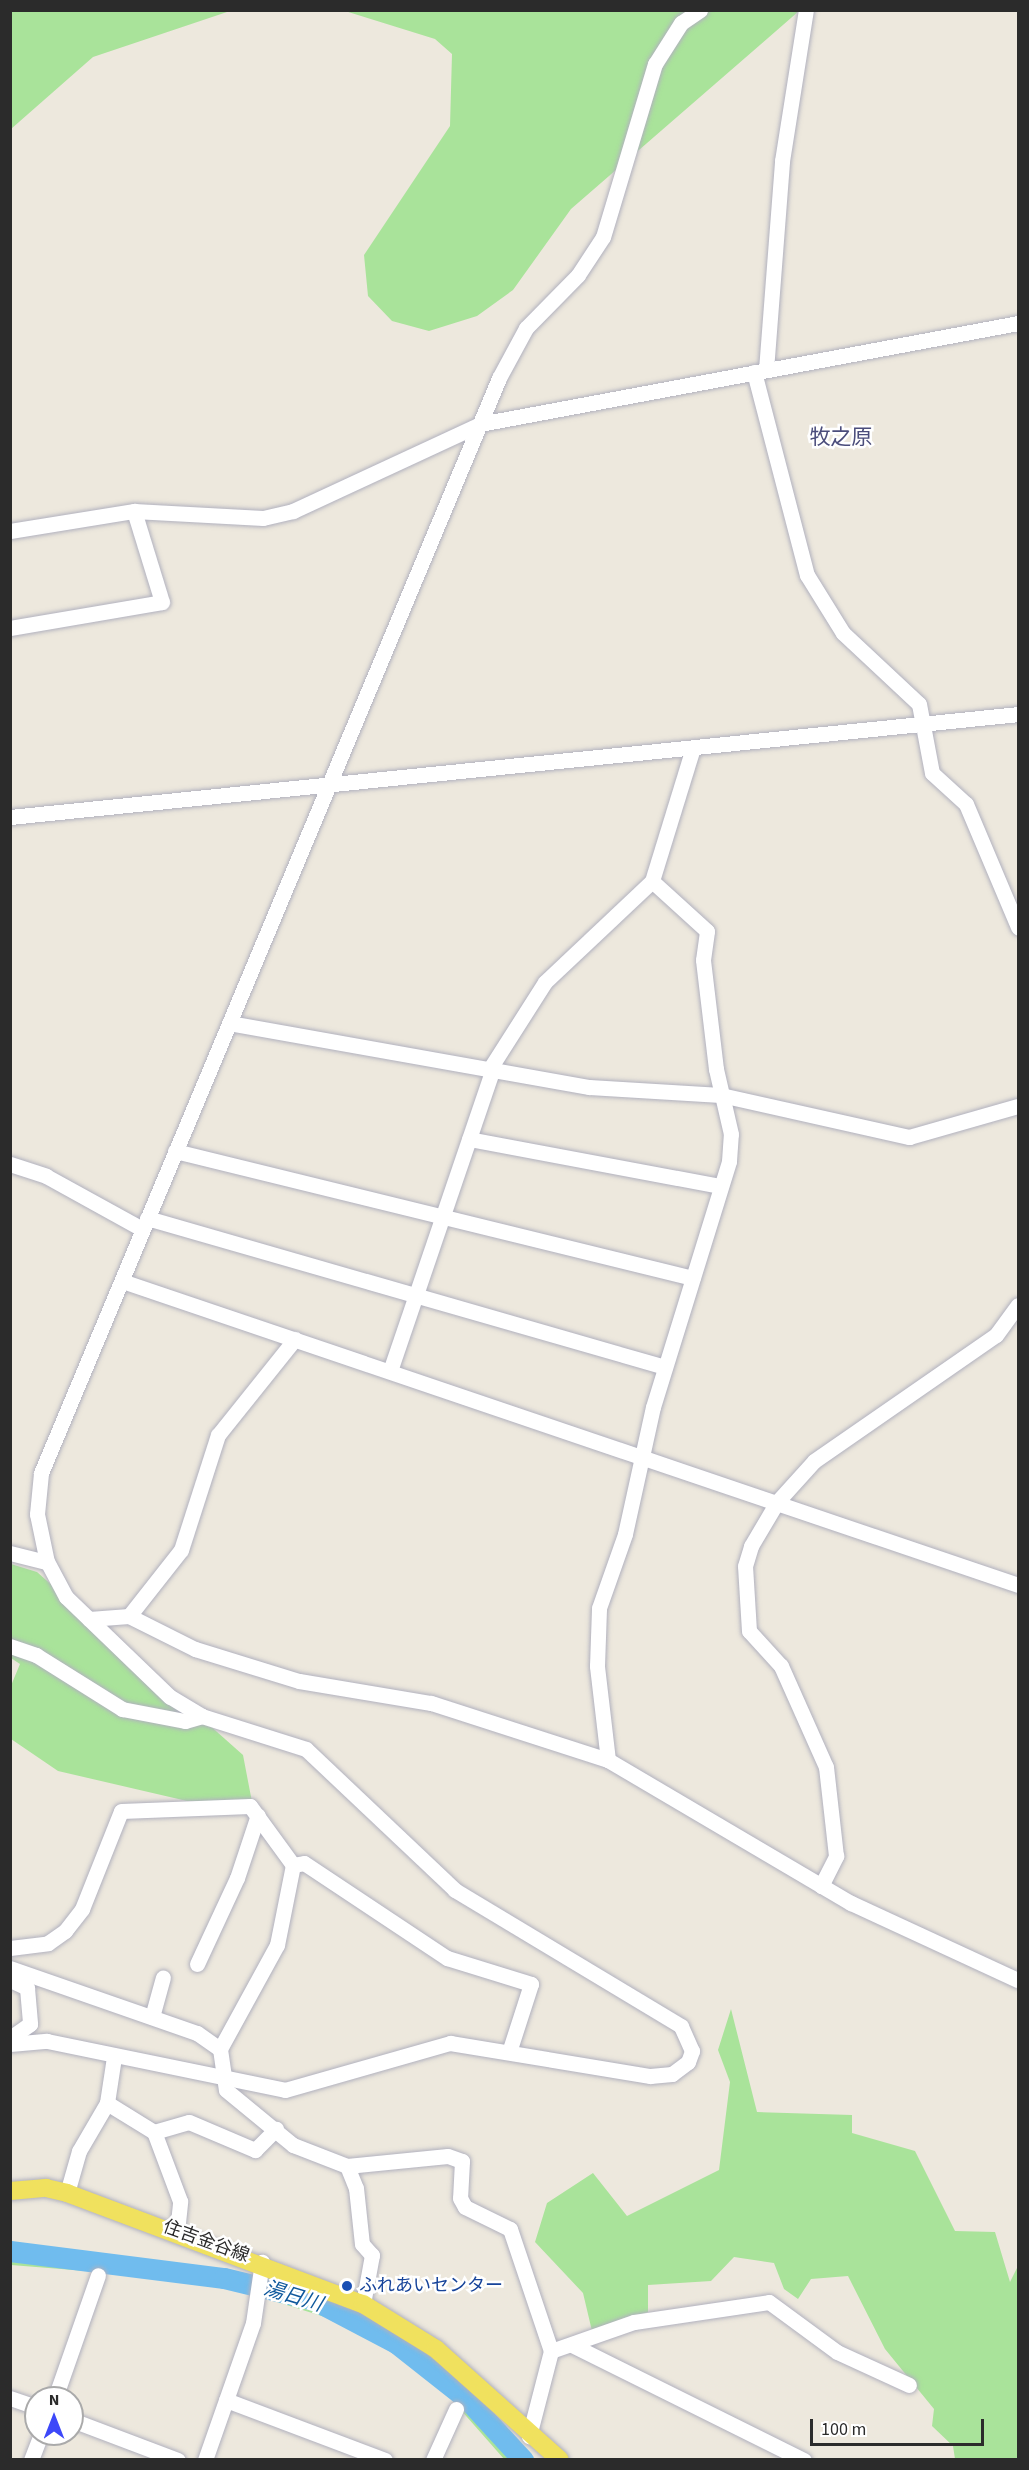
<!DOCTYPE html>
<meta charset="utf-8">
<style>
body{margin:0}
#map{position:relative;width:1029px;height:2470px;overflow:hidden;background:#ede8dd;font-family:"Source Sans 3","Noto Sans JP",sans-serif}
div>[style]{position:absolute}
.green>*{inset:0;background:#a9e39a}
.river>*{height:21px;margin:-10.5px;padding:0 10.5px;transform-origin:10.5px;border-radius:10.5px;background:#70bcee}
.roads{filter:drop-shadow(0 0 2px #b1b1be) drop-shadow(0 0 2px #b1b1be)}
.minor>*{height:15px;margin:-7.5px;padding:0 7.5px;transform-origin:7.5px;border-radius:7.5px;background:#fff}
.major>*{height:18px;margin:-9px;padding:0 9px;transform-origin:9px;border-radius:9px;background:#f0e15e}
.dots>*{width:16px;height:16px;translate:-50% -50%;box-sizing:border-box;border:3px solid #fff;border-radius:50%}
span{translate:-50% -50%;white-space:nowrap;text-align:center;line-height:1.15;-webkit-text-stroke:5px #fff;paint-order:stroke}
.street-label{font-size:18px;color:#2b2b2b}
.transit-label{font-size:18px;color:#164399}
.left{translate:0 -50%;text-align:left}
.water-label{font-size:20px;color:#0e589c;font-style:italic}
.quarter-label{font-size:21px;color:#4b4d7b}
.frame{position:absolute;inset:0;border:12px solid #2b2b2b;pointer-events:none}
.north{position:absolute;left:24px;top:2386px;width:60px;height:60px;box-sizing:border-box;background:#fff;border:2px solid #aaa;border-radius:50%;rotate:0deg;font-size:16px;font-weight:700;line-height:24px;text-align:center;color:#2b2b2b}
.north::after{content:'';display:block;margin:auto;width:21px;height:27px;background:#3d48f9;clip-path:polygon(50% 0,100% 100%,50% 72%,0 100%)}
.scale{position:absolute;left:810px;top:2419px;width:174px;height:27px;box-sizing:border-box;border:3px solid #2b2b2b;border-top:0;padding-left:8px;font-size:18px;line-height:21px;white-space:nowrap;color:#2b2b2b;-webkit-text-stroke:4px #fff;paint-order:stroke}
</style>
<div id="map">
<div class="green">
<i style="clip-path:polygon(11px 10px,230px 10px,230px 11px,93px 57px,11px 129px)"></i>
<i style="clip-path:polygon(345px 11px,799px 11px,571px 209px,513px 290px,477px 316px,429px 331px,392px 321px,368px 296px,364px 255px,450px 126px,452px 54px,435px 39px)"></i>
<i style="clip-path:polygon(11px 1564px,37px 1572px,243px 1755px,252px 1802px,187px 1801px,58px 1771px,11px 1739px,10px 1688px,20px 1664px,11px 1658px)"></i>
<i style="clip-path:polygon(731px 2009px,757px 2112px,852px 2115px,852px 2133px,915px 2151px,955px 2231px,995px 2232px,1010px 2282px,1018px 2266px,1018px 2459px,955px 2459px,953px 2446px,932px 2426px,934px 2409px,885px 2349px,848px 2276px,811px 2279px,798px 2299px,784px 2289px,774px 2263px,734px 2257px,711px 2281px,648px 2285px,648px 2312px,592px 2331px,583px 2293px,535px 2242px,547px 2203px,593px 2173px,627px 2216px,719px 2170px,730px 2082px,718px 2050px)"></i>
<i style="clip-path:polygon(10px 2243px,305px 2284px,365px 2310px,426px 2347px,529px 2459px,504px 2459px,452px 2400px,399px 2355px,344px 2323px,245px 2292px,174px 2278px,11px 2265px)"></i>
</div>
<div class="river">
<i style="left:10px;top:2251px;width:216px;rotate:7.2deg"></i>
<i style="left:224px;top:2278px;width:93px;rotate:13.7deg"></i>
<i style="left:314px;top:2300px;width:93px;rotate:27.7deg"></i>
<i style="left:396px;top:2343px;width:90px;rotate:38.3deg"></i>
<i style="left:467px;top:2399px;width:83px;rotate:47.4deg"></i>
</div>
<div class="roads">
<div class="minor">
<i style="left:766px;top:370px;width:210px;rotate:-85.6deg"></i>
<i style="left:782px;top:161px;width:153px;rotate:-81deg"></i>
<i style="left:754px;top:372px;width:210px;rotate:75.4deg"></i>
<i style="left:807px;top:575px;width:68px;rotate:58.2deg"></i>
<i style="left:843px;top:633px;width:104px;rotate:43.1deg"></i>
<i style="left:919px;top:704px;width:70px;rotate:79.3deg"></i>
<i style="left:932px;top:773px;width:46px;rotate:42.4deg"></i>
<i style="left:966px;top:804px;width:134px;rotate:67.1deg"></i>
<i style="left:10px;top:531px;width:126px;rotate:-9.2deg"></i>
<i style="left:134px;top:511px;width:129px;rotate:3.1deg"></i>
<i style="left:263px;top:518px;width:31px;rotate:-13deg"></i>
<i style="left:293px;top:511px;width:206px;rotate:-24.9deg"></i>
<i style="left:480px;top:424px;width:547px;rotate:-10.63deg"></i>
<i style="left:10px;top:628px;width:154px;rotate:-9.7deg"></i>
<i style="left:162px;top:602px;width:95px;rotate:-107.1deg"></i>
<i style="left:10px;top:817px;width:1013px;rotate:-5.83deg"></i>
<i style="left:229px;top:1023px;width:366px;rotate:10.1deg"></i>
<i style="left:589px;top:1087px;width:132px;rotate:3.5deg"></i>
<i style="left:721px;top:1095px;width:193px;rotate:12.6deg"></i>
<i style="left:909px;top:1137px;width:113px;rotate:-15.9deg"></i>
<i style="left:489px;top:1070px;width:104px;rotate:-57.5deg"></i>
<i style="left:545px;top:982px;width:147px;rotate:-43.3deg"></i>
<i style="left:652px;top:881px;width:139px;rotate:-72.9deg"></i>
<i style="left:469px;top:1139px;width:256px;rotate:10.6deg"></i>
<i style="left:175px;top:1151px;width:533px;rotate:13.78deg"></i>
<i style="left:10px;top:1164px;width:38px;rotate:18deg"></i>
<i style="left:46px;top:1176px;width:110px;rotate:28.9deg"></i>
<i style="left:147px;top:1218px;width:539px;rotate:16.05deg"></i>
<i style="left:122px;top:1281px;width:946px;rotate:18.74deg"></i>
<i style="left:390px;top:1371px;width:317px;rotate:-71.2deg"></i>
<i style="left:10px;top:1553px;width:38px;rotate:14deg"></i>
<i style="left:129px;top:1616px;width:84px;rotate:-51.8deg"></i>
<i style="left:181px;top:1550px;width:121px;rotate:-72.2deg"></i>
<i style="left:218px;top:1435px;width:123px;rotate:-51.3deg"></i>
<i style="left:89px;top:1619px;width:40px;rotate:-4.3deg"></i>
<i style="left:129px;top:1616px;width:74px;rotate:26.6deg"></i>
<i style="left:195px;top:1649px;width:109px;rotate:17.1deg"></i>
<i style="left:299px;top:1681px;width:134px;rotate:9.5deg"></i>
<i style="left:431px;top:1703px;width:186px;rotate:17.9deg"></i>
<i style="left:608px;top:1760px;width:282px;rotate:30.5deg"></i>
<i style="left:851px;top:1903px;width:184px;rotate:24.8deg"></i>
<i style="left:10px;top:1646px;width:28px;rotate:19deg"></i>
<i style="left:36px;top:1655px;width:102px;rotate:32.1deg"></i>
<i style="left:122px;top:1709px;width:64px;rotate:10.8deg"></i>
<i style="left:185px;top:1721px;width:18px;rotate:-16deg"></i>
<i style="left:608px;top:1760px;width:95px;rotate:-96.7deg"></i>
<i style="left:597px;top:1666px;width:58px;rotate:-88deg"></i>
<i style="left:599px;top:1608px;width:78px;rotate:-70.6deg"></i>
<i style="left:625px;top:1534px;width:130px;rotate:-77.6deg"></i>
<i style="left:653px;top:1407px;width:257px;rotate:-72.8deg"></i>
<i style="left:729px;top:1161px;width:27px;rotate:-86deg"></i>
<i style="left:731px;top:1134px;width:67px;rotate:-103deg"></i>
<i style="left:716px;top:1069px;width:110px;rotate:-96.8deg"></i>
<i style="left:703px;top:960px;width:29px;rotate:-82deg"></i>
<i style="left:707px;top:931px;width:74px;rotate:-137.7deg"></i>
<i style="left:821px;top:1886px;width:34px;rotate:-63deg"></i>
<i style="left:836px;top:1856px;width:90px;rotate:-96.4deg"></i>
<i style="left:826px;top:1767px;width:111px;rotate:-114deg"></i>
<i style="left:781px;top:1666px;width:47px;rotate:-132.4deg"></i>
<i style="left:749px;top:1631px;width:65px;rotate:-93.5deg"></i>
<i style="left:745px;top:1566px;width:21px;rotate:-73deg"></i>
<i style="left:751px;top:1546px;width:51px;rotate:-59.4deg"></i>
<i style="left:777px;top:1502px;width:55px;rotate:-47.9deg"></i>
<i style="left:814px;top:1461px;width:221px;rotate:-34.7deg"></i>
<i style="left:996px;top:1335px;width:37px;rotate:-54deg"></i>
<i style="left:10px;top:1948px;width:38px;rotate:-7deg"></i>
<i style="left:48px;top:1943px;width:21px;rotate:-35deg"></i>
<i style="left:65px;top:1931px;width:28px;rotate:-52deg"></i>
<i style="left:82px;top:1909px;width:105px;rotate:-68.3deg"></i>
<i style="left:121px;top:1811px;width:129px;rotate:-2.2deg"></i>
<i style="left:250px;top:1806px;width:73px;rotate:53.9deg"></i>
<i style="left:293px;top:1865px;width:11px;rotate:-10deg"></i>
<i style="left:304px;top:1863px;width:172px;rotate:33.6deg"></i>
<i style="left:447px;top:1958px;width:88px;rotate:17.2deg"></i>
<i style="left:531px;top:1984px;width:68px;rotate:107.9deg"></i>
<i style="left:197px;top:1964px;width:95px;rotate:-65.1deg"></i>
<i style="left:237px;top:1878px;width:66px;rotate:-71.6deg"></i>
<i style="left:10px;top:1968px;width:198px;rotate:19.2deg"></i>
<i style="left:197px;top:2033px;width:28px;rotate:35deg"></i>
<i style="left:220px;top:2049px;width:41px;rotate:81.7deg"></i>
<i style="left:226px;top:2090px;width:87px;rotate:39.4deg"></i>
<i style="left:293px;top:2145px;width:58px;rotate:21.3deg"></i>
<i style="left:347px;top:2166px;width:24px;rotate:68deg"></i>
<i style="left:356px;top:2188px;width:56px;rotate:83.9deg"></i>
<i style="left:362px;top:2244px;width:15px;rotate:48deg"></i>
<i style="left:372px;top:2255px;width:50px;rotate:100.4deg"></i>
<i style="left:10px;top:1980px;width:19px;rotate:25deg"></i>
<i style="left:27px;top:1988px;width:36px;rotate:85deg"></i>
<i style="left:30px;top:2024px;width:24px;rotate:145deg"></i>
<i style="left:152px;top:2017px;width:41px;rotate:-74.6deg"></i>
<i style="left:10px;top:2044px;width:37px;rotate:-5deg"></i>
<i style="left:47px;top:2041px;width:243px;rotate:11.6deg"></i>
<i style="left:285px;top:2090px;width:172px;rotate:-15.9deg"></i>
<i style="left:450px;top:2043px;width:203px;rotate:9.4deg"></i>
<i style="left:650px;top:2076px;width:22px;rotate:-5deg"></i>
<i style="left:672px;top:2074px;width:20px;rotate:-37deg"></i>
<i style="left:688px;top:2062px;width:12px;rotate:-70deg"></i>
<i style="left:692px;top:2051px;width:27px;rotate:-114deg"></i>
<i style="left:681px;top:2026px;width:264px;rotate:-149deg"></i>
<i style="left:455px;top:1890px;width:205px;rotate:-136.6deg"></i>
<i style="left:306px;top:1749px;width:109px;rotate:-162.4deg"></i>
<i style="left:202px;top:1716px;width:37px;rotate:-149deg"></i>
<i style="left:170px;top:1697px;width:144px;rotate:-136.1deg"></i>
<i style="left:66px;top:1597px;width:40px;rotate:-118deg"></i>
<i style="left:47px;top:1562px;width:49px;rotate:-101.8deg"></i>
<i style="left:37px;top:1514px;width:41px;rotate:-84.4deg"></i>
<i style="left:41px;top:1473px;width:1187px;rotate:-67.3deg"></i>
<i style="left:499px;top:378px;width:57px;rotate:-61.6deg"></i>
<i style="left:526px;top:328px;width:74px;rotate:-45.5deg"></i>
<i style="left:578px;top:275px;width:45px;rotate:-56.7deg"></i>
<i style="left:603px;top:237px;width:181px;rotate:-73.3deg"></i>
<i style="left:655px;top:64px;width:49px;rotate:-57.6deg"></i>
<i style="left:681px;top:23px;width:23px;rotate:-34deg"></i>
<i style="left:220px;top:2049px;width:119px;rotate:-61.3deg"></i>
<i style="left:277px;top:1945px;width:82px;rotate:-78.7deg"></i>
<i style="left:114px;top:2057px;width:47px;rotate:98.7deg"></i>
<i style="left:107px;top:2103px;width:55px;rotate:31.7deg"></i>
<i style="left:347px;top:2166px;width:101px;rotate:-5.7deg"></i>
<i style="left:448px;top:2156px;width:15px;rotate:20deg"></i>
<i style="left:462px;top:2161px;width:37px;rotate:93deg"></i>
<i style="left:460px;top:2198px;width:10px;rotate:61deg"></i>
<i style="left:465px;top:2207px;width:50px;rotate:26.1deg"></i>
<i style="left:510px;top:2229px;width:129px;rotate:71.4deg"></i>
<i style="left:551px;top:2351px;width:88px;rotate:104.5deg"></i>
<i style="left:67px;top:2193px;width:44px;rotate:-74.1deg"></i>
<i style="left:79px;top:2151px;width:56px;rotate:-59.7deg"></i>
<i style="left:177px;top:2232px;width:31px;rotate:-84deg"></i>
<i style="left:180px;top:2201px;width:74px;rotate:-110.6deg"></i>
<i style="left:154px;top:2132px;width:36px;rotate:-16deg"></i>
<i style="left:189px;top:2122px;width:72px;rotate:23deg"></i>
<i style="left:255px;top:2150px;width:30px;rotate:-45deg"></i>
<i style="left:572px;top:2345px;width:259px;rotate:26.4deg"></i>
<i style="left:551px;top:2351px;width:88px;rotate:-19.3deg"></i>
<i style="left:634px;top:2322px;width:136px;rotate:-8.4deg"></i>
<i style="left:769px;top:2302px;width:84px;rotate:36.3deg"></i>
<i style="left:837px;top:2352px;width:79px;rotate:24.6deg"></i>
<i style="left:10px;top:2398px;width:28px;rotate:19deg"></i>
<i style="left:55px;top:2398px;width:130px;rotate:-70.7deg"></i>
<i style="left:226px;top:2400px;width:170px;rotate:20.7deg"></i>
<i style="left:72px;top:2420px;width:113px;rotate:20.7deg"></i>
<i style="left:31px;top:2460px;width:28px;rotate:-69deg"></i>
<i style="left:205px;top:2460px;width:145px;rotate:-70.7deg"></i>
<i style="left:253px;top:2323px;width:62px;rotate:-81.6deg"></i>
<i style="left:433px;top:2460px;width:56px;rotate:-65.7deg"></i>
</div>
<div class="major">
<i style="left:10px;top:2191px;width:36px;rotate:-5deg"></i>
<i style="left:46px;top:2188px;width:22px;rotate:13deg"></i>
<i style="left:67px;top:2193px;width:316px;rotate:20.6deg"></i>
<i style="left:363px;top:2304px;width:86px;rotate:31.7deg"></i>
<i style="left:436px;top:2349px;width:166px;rotate:41.8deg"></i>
</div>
</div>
<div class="dots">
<i style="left:347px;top:2286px;background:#1a4fb4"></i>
</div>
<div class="street-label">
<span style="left:206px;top:2242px;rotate:20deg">住吉金谷線</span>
</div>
<div class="transit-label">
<span class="left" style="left:359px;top:2286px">ふれあいセンター</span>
</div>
<div class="water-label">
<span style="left:293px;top:2297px;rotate:17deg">湯日川</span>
</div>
<div class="quarter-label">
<span style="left:841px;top:437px">牧之原</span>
</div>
<div class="frame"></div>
<div class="north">N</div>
<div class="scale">100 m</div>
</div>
